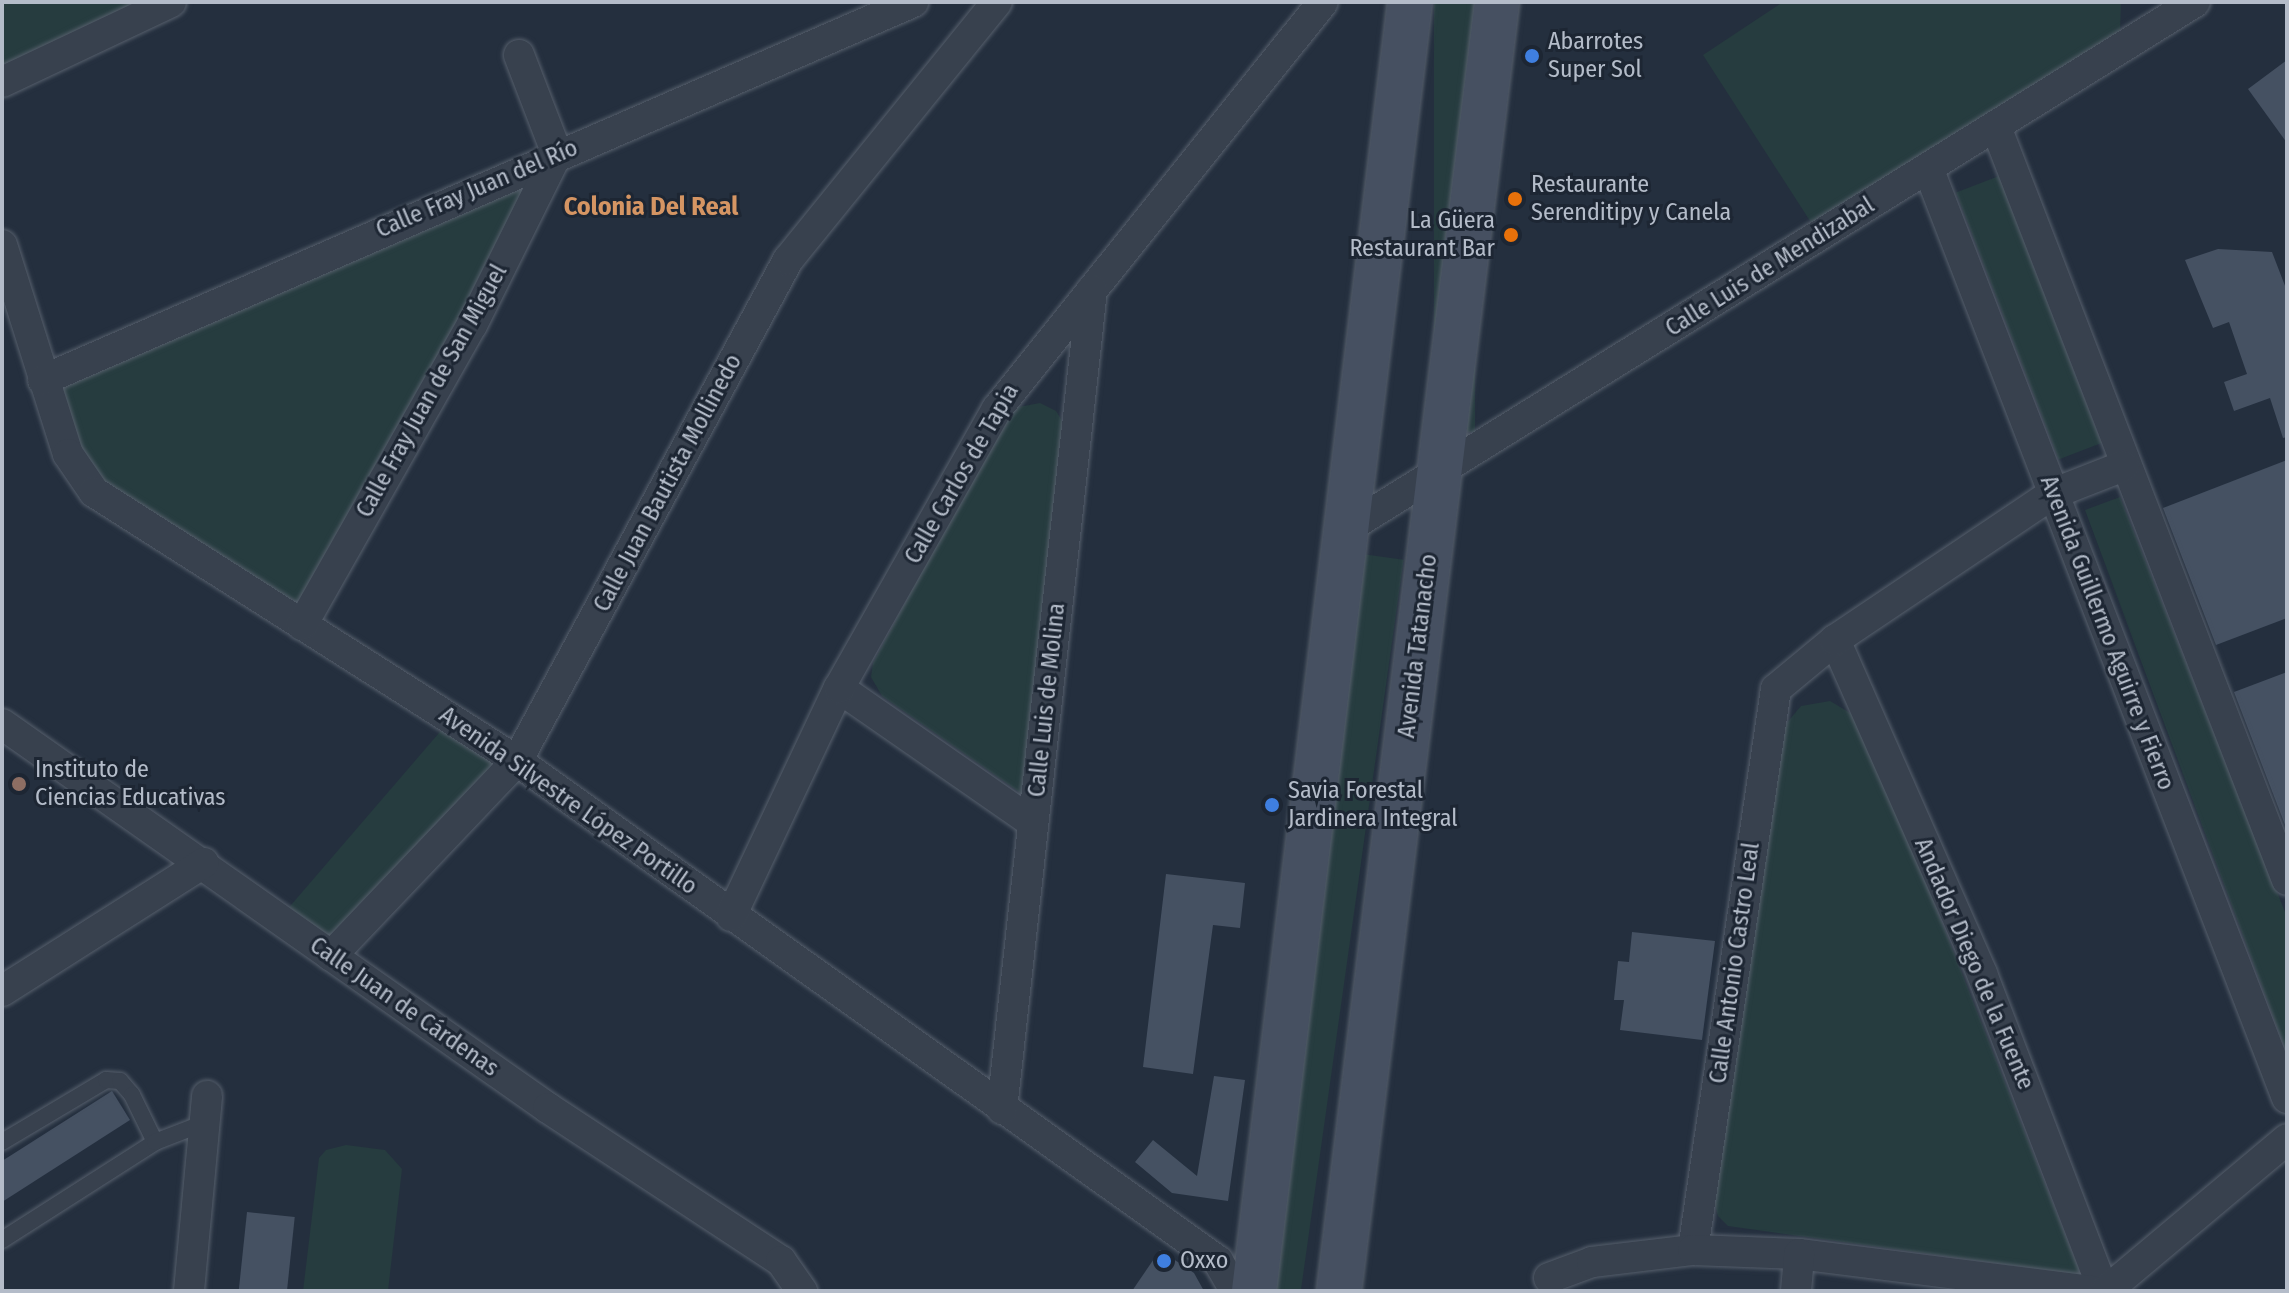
<!DOCTYPE html>
<meta charset="utf-8">
<style>
body{margin:0}
#map{position:relative;width:2289px;height:1293px;overflow:hidden;background:#242f3e;font-family:"Fira Sans Condensed",sans-serif}
div>[style]{position:absolute}
.green>*{inset:0;background:#263c3f;transform-origin:0 0}
.building>*{inset:0;background:#455162;transform-origin:0 0}
.roads{filter:drop-shadow(0 0 2px #565f6c) drop-shadow(0 0 2px #565f6c)}
.lane>*{height:16px;margin:-8px;padding:0 8px;transform-origin:8px;border-radius:8px;background:#38414e}
.street>*{height:30px;margin:-15px;padding:0 15px;transform-origin:15px;border-radius:15px;background:#38414e}
.secondary>*{height:44px;margin:-22px;padding:0 22px;transform-origin:22px;border-radius:22px;background:#465061}
.dots>*{width:22px;height:22px;translate:-50% -50%;box-sizing:border-box;border:4px solid #1d2633;border-radius:50%}
span{translate:-50% -50%;white-space:nowrap;text-align:center;line-height:1.15;-webkit-text-stroke:6px #1d2633;paint-order:stroke}
.poi-label{font-size:24px;color:#b4bcc9}
.left{translate:0 -50%;text-align:left}
.right{translate:-100% -50%;text-align:right}
.street-label{font-size:24px;color:#b4bcc9}
.neighbourhood-label{font-size:26px;color:#d59563;font-weight:700}
.frame{position:absolute;inset:0;border:4px solid #b4bcc9;pointer-events:none}
</style>
<div id="map">
<div class="green">
<i style="clip-path:polygon(2px 2px,171px 2px,2px 82px)"></i>
<i style="left:1434px;top:2px;width:41px;height:430px"></i>
<i style="clip-path:polygon(1783px 2px,2121px 2px,2120px 33px,1812px 224px,1703px 55px)"></i>
<i style="clip-path:polygon(557px 154px,302px 625px,94px 492px,43px 380px)"></i>
<i style="left:1999px;top:176px;width:286px;height:46px;rotate:69deg"></i>
<i style="clip-path:polygon(1040px 403px,1056px 411px,1067px 429px,1029px 799px,882px 696px,871px 677px,873px 663px,998px 428px,1014px 408px)"></i>
<i style="clip-path:polygon(2120px 497px,2287px 917px,2287px 1054px,2085px 510px)"></i>
<i style="left:1362px;top:554px;width:42px;height:742px;rotate:8deg"></i>
<i style="clip-path:polygon(1830px 701px,1862px 720px,2081px 1275px,1728px 1226px,1718px 1216px,1714px 1201px,1780px 731px,1801px 706px)"></i>
<i style="clip-path:polygon(451px 719px,517px 761px,331px 956px,279px 919px)"></i>
<i style="clip-path:polygon(346px 1145px,385px 1150px,402px 1169px,388px 1291px,303px 1291px,319px 1158px,326px 1150px)"></i>
</div>
<div class="building">
<i style="clip-path:polygon(2287px 60px,2287px 143px,2248px 89px)"></i>
<i style="clip-path:polygon(2218px 249px,2272px 252px,2287px 291px,2287px 437px,2283px 438px,2270px 398px,2234px 411px,2224px 382px,2247px 374px,2229px 322px,2213px 328px,2185px 260px)"></i>
<i style="clip-path:polygon(2287px 460px,2287px 618px,2216px 645px,2163px 508px)"></i>
<i style="clip-path:polygon(2287px 672px,2287px 830px,2234px 692px)"></i>
<i style="clip-path:polygon(1166px 874px,1245px 883px,1240px 928px,1213px 925px,1193px 1074px,1143px 1067px)"></i>
<i style="clip-path:polygon(1632px 932px,1715px 941px,1702px 1040px,1620px 1030px,1624px 1000px,1614px 1000px,1618px 961px,1629px 962px)"></i>
<i style="clip-path:polygon(1214px 1076px,1245px 1080px,1228px 1201px,1172px 1193px,1135px 1162px,1153px 1140px,1197px 1176px)"></i>
<i style="clip-path:polygon(112px 1091px,130px 1120px,2px 1202px,2px 1161px)"></i>
<i style="left:247px;top:1212px;width:48px;height:80px;rotate:6deg"></i>
<i style="clip-path:polygon(1160px 1250px,1194px 1273px,1204px 1291px,1132px 1291px)"></i>
</div>
<div class="roads">
<div class="lane">
<i style="left:2px;top:1142px;width:121px;rotate:-30.8deg"></i>
<i style="left:106px;top:1080px;width:14px;rotate:4deg"></i>
<i style="left:120px;top:1081px;width:18px;rotate:49deg"></i>
<i style="left:132px;top:1095px;width:52px;rotate:63.9deg"></i>
<i style="left:2px;top:1240px;width:182px;rotate:-32.6deg"></i>
<i style="left:155px;top:1142px;width:53px;rotate:-21.2deg"></i>
</div>
<div class="street">
<i style="left:2px;top:82px;width:187px;rotate:-25.3deg"></i>
<i style="left:1996px;top:127px;width:807px;rotate:68.87deg"></i>
<i style="left:1928px;top:168px;width:997px;rotate:68.89deg"></i>
<i style="left:2px;top:245px;width:219px;rotate:72.5deg"></i>
<i style="left:68px;top:454px;width:46px;rotate:55.6deg"></i>
<i style="left:94px;top:492px;width:501px;rotate:32.45deg"></i>
<i style="left:517px;top:761px;width:861px;rotate:35.5deg"></i>
<i style="left:1218px;top:1261px;width:34px;rotate:60deg"></i>
<i style="left:43px;top:380px;width:949px;rotate:-23.48deg"></i>
<i style="left:1343px;top:531px;width:1003px;rotate:-31.84deg"></i>
<i style="left:302px;top:625px;width:345px;rotate:-60.5deg"></i>
<i style="left:472px;top:325px;width:191px;rotate:-63.6deg"></i>
<i style="left:557px;top:154px;width:106px;rotate:-111deg"></i>
<i style="left:1835px;top:640px;width:365px;rotate:66.2deg"></i>
<i style="left:1982px;top:974px;width:340px;rotate:69deg"></i>
<i style="left:839px;top:688px;width:236px;rotate:34.8deg"></i>
<i style="left:2px;top:724px;width:668px;rotate:35.12deg"></i>
<i style="left:548px;top:1108px;width:279px;rotate:33.3deg"></i>
<i style="left:781px;top:1261px;width:37px;rotate:55deg"></i>
<i style="left:731px;top:916px;width:252px;rotate:-64.7deg"></i>
<i style="left:839px;top:688px;width:321px;rotate:-60.5deg"></i>
<i style="left:997px;top:409px;width:521px;rotate:-51.31deg"></i>
<i style="left:331px;top:956px;width:269px;rotate:-46.4deg"></i>
<i style="left:517px;top:761px;width:570px;rotate:-61.59deg"></i>
<i style="left:788px;top:260px;width:332px;rotate:-51deg"></i>
<i style="left:2px;top:991px;width:239px;rotate:-32.4deg"></i>
<i style="left:1002px;top:1109px;width:824px;rotate:-83.73deg"></i>
<i style="left:1693px;top:1250px;width:567px;rotate:-81.58deg"></i>
<i style="left:1776px;top:689px;width:77px;rotate:-39.7deg"></i>
<i style="left:1835px;top:640px;width:262px;rotate:-33.9deg"></i>
<i style="left:2052px;top:494px;width:77px;rotate:-21.3deg"></i>
<i style="left:1549px;top:1278px;width:46px;rotate:-20.4deg"></i>
<i style="left:1592px;top:1262px;width:102px;rotate:-6.8deg"></i>
<i style="left:1693px;top:1250px;width:106px;rotate:2.2deg"></i>
<i style="left:1799px;top:1254px;width:296px;rotate:7.2deg"></i>
<i style="left:189px;top:1291px;width:196px;rotate:-84.7deg"></i>
<i style="left:1796px;top:1291px;width:37px;rotate:-85deg"></i>
<i style="left:2106px;top:1291px;width:236px;rotate:-40deg"></i>
</div>
<div class="secondary">
<i style="left:1254px;top:1291px;width:1298px;rotate:-83.1deg"></i>
<i style="left:1339px;top:1291px;width:1299px;rotate:-83.01deg"></i>
</div>
</div>
<div class="dots">
<i style="left:1532px;top:56px;background:#3f7fe0"></i>
<i style="left:1515px;top:199px;background:#e8710a"></i>
<i style="left:1511px;top:235px;background:#e8710a"></i>
<i style="left:19px;top:784px;background:#8d6e63"></i>
<i style="left:1272px;top:805px;background:#3f7fe0"></i>
<i style="left:1164px;top:1261px;background:#3f7fe0"></i>
</div>
<div class="poi-label">
<span class="left" style="left:1548px;top:56px">Abarrotes<br>Super Sol</span>
<span class="left" style="left:1531px;top:199px">Restaurante<br>Serenditipy y Canela</span>
<span class="right" style="left:1495px;top:235px">La Güera<br>Restaurant Bar</span>
<span class="left" style="left:35px;top:784px">Instituto de<br>Ciencias Educativas</span>
<span class="left" style="left:1288px;top:805px">Savia Forestal<br>Jardinera Integral</span>
<span class="left" style="left:1180px;top:1261px">Oxxo</span>
</div>
<div class="street-label">
<span style="left:477px;top:189px;rotate:-23deg">Calle Fray Juan del Río</span>
<span style="left:1770px;top:267px;rotate:-32deg">Calle Luis de Mendizabal</span>
<span style="left:432px;top:391px;rotate:-61deg">Calle Fray Juan de San Miguel</span>
<span style="left:962px;top:474px;rotate:-60deg">Calle Carlos de Tapia</span>
<span style="left:668px;top:483px;rotate:-62deg">Calle Juan Bautista Mollinedo</span>
<span style="left:2107px;top:633px;rotate:69deg">Avenida Guillermo Aguirre y Fierro</span>
<span style="left:1418px;top:646px;rotate:-83deg">Avenida Tatanacho</span>
<span style="left:1047px;top:700px;rotate:-84deg">Calle Luis de Molina</span>
<span style="left:568px;top:801px;rotate:35deg">Avenida Silvestre López Portillo</span>
<span style="left:1735px;top:963px;rotate:-82deg">Calle Antonio Castro Leal</span>
<span style="left:1974px;top:964px;rotate:67deg">Andador Diego de la Fuente</span>
<span style="left:404px;top:1007px;rotate:35deg">Calle Juan de Cárdenas</span>
</div>
<div class="neighbourhood-label">
<span style="left:651px;top:207px">Colonia Del Real</span>
</div>
<div class="frame"></div>
</div>
